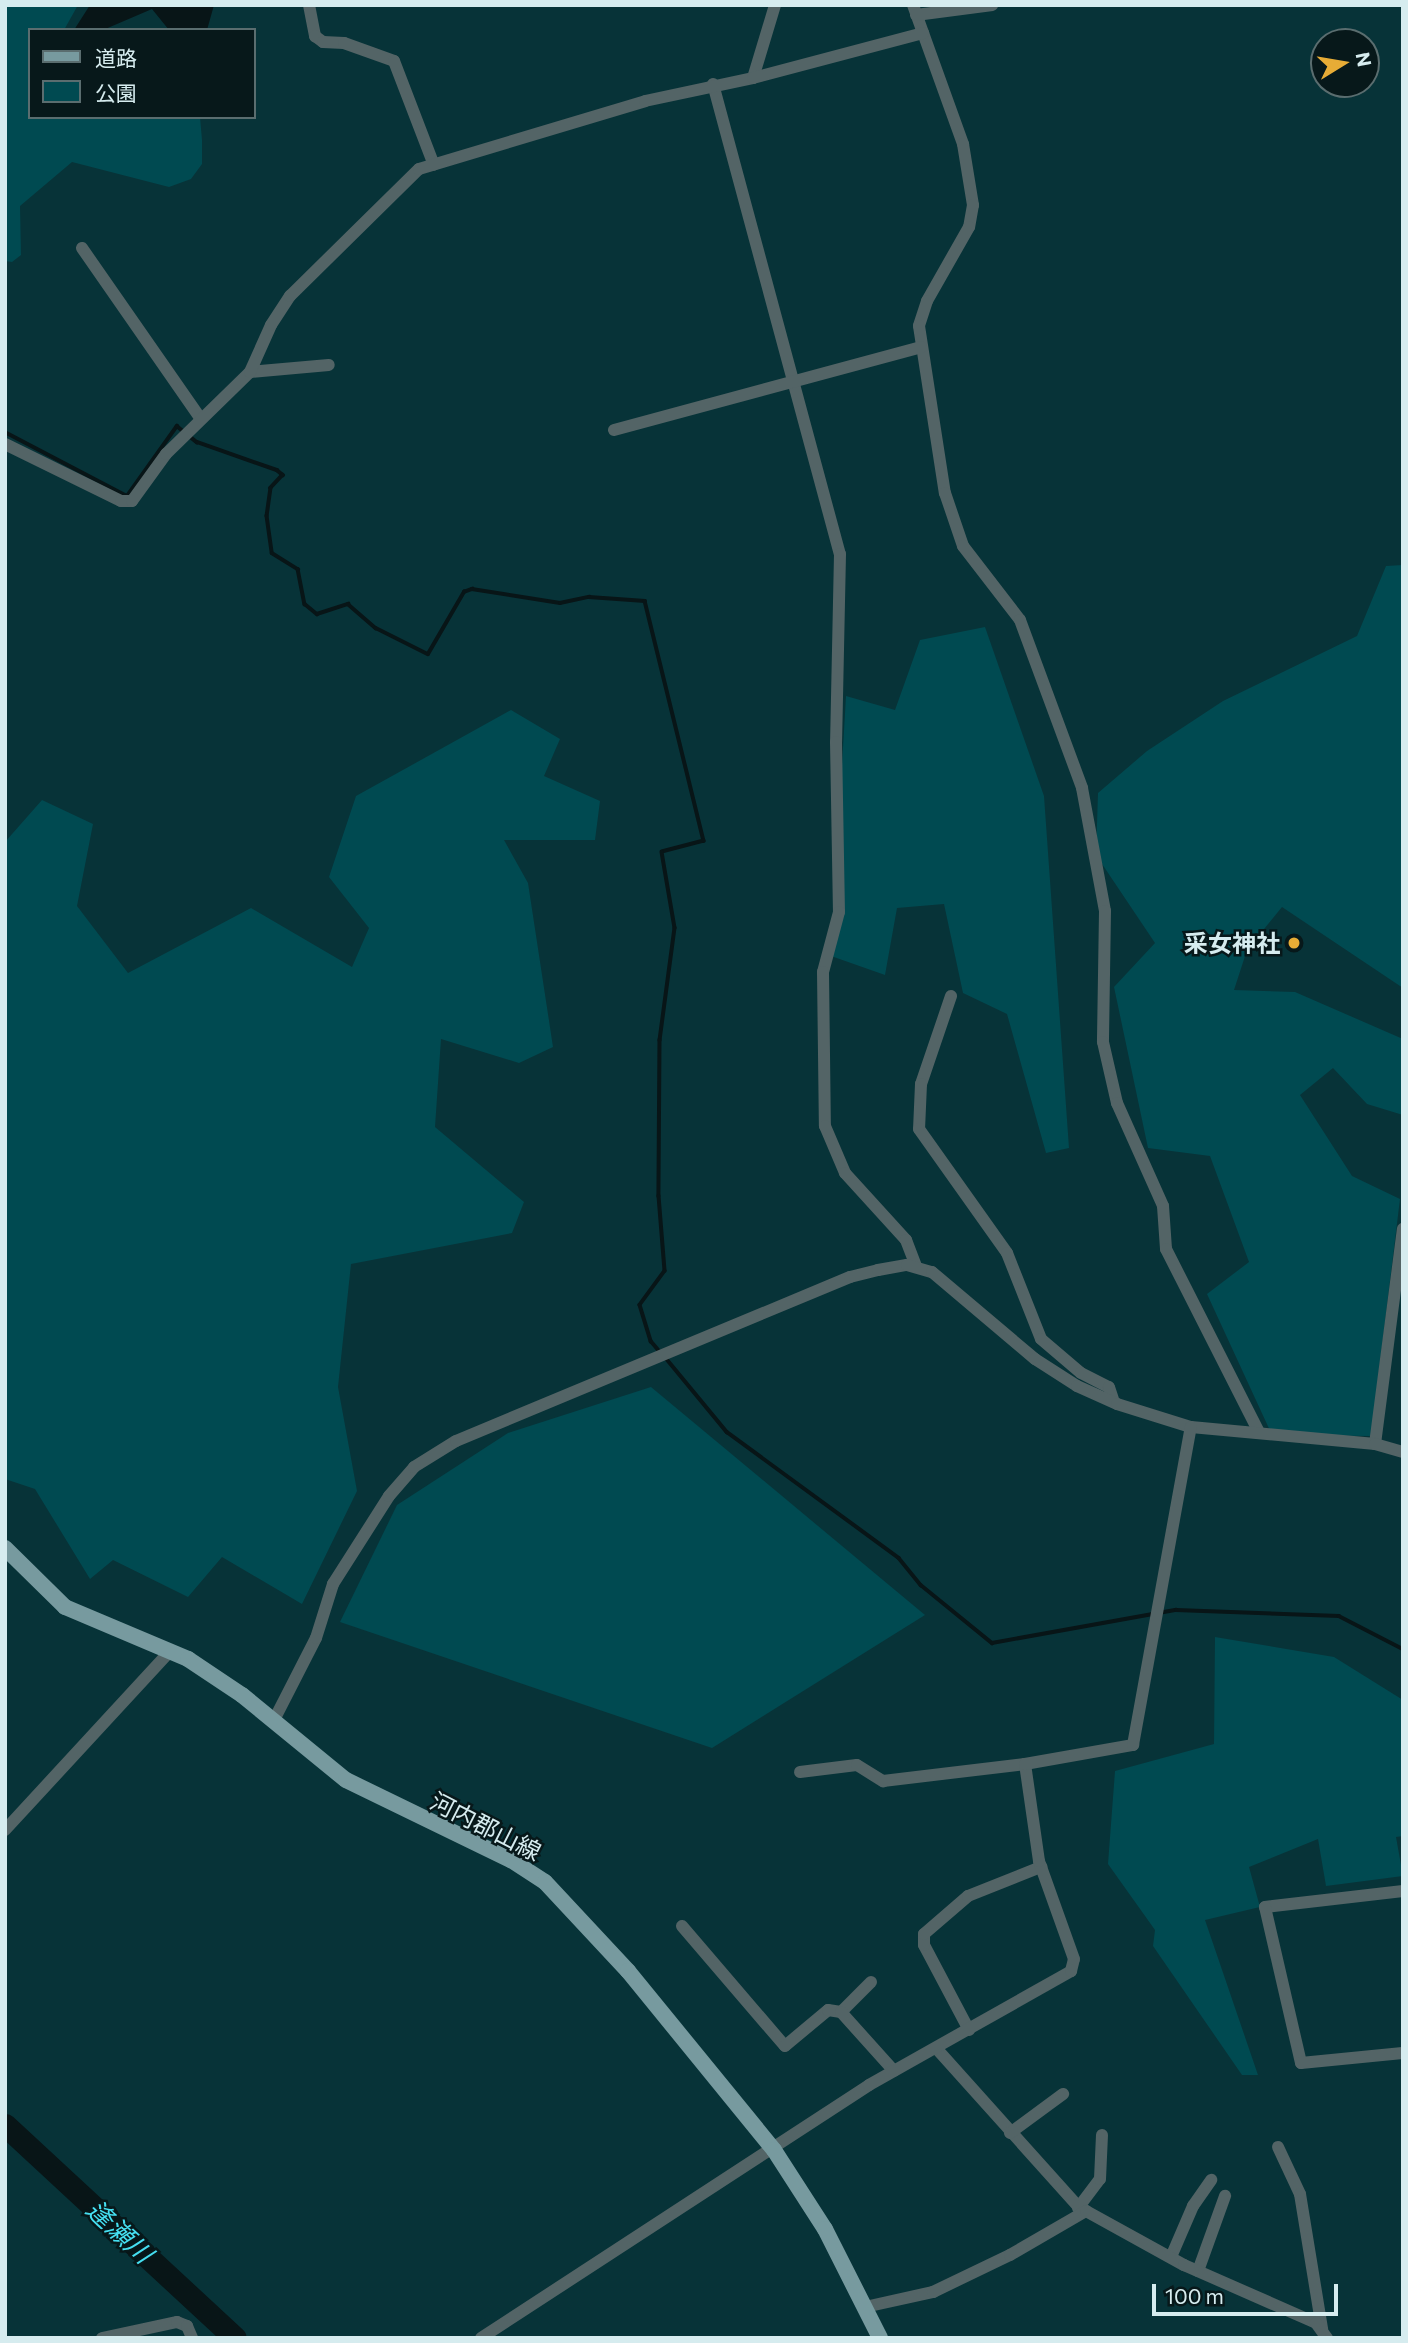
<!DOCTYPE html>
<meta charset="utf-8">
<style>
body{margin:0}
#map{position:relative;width:1408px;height:2343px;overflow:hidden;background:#073338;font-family:Commissioner,"Noto Sans JP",sans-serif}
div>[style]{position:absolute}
.green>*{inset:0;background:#004a51}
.water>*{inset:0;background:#081517}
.stream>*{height:3.5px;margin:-1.75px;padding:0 1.75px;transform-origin:1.75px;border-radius:1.75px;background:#081517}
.river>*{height:23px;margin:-11.5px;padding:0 11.5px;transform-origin:11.5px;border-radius:11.5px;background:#081517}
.minor>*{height:12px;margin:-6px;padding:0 6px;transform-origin:6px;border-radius:6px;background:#536466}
.major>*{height:16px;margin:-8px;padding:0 8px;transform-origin:8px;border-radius:8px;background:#779a9f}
.dots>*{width:19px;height:19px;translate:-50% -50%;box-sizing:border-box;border:4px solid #07181a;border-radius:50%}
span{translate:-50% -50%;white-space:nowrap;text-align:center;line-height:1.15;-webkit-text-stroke:5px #07181a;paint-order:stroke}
.poi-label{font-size:24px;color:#d6ecef;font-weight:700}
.right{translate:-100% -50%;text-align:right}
.street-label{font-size:24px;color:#d6ecef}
.water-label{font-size:26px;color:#45def0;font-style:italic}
.frame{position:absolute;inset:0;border:7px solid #d6ecef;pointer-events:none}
.legend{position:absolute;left:28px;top:28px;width:228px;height:91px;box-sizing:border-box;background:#07181a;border:2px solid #5a6d6f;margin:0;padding:9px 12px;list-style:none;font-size:21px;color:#d6ecef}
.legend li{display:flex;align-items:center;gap:14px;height:35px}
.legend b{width:35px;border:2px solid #5a6d6f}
.north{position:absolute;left:1310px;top:28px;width:70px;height:70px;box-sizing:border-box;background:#07181a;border:2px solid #5a6d6f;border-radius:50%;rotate:79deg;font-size:19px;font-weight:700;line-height:28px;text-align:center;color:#d6ecef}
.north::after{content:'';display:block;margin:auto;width:24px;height:32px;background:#e7ac36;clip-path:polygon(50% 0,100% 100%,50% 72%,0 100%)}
.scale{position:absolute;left:1152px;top:2284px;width:186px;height:32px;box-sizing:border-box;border:4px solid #d6ecef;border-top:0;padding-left:9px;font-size:21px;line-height:24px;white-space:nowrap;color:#d6ecef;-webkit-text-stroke:5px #07181a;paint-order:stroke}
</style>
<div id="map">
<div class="green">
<i style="clip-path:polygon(5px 5px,78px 5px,64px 30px,30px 30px,30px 117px,200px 117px,202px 140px,202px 164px,191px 179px,169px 187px,72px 162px,20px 206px,21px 255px,12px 262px,5px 261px)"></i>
<i style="clip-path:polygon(1403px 565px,1403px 988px,1282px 907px,1247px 950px,1234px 990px,1295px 992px,1403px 1039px,1403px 1115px,1367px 1104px,1333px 1068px,1300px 1095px,1352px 1176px,1400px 1199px,1371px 1436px,1272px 1435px,1207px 1294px,1249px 1262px,1210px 1156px,1148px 1148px,1114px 987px,1155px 943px,1096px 855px,1098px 793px,1147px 751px,1223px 701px,1357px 636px,1386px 566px)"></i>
<i style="clip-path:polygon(985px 627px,1044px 796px,1069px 1148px,1046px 1153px,1007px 1014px,963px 993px,944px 904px,897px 908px,885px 975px,831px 956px,846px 696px,895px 710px,920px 640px)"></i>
<i style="clip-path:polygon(511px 710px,560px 739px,544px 776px,600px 801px,595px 840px,504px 840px,528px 883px,553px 1047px,519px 1063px,441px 1039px,435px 1127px,524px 1202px,512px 1233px,351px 1264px,338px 1387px,357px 1491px,302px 1604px,222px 1557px,188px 1597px,113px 1560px,90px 1579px,35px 1489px,5px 1479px,5px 842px,42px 800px,93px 824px,77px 906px,128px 973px,251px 908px,352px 967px,369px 928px,329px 877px,356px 796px)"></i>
<i style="clip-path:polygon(651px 1387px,925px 1615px,712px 1748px,340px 1622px,397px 1505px,508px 1433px)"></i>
<i style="clip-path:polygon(1215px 1637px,1334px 1657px,1403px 1700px,1403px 1836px,1396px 1837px,1403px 1876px,1326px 1886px,1318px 1839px,1249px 1867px,1260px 1907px,1205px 1920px,1258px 2075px,1242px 2075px,1153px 1946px,1155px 1930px,1108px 1864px,1115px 1771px,1214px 1744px)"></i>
</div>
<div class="water">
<i style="clip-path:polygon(90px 5px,214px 5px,207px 30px,169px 30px,152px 9px,103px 30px,74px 30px)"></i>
</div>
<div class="stream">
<i style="left:5px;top:432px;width:138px;rotate:27.7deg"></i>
<i style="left:127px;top:496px;width:86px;rotate:-54.5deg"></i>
<i style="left:177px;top:426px;width:26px;rotate:39deg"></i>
<i style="left:197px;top:442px;width:85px;rotate:19.3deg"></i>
<i style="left:277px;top:470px;width:8px;rotate:40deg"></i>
<i style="left:283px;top:475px;width:18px;rotate:133deg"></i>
<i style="left:271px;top:488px;width:28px;rotate:98deg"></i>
<i style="left:267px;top:516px;width:37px;rotate:82deg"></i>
<i style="left:272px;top:553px;width:31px;rotate:32deg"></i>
<i style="left:298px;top:569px;width:36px;rotate:79deg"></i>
<i style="left:305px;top:604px;width:16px;rotate:40deg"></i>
<i style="left:317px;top:614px;width:33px;rotate:-18deg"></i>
<i style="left:348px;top:604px;width:37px;rotate:41deg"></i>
<i style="left:376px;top:628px;width:58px;rotate:26.6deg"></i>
<i style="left:428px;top:654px;width:72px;rotate:-59.9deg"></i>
<i style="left:464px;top:592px;width:9px;rotate:-21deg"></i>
<i style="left:472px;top:589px;width:89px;rotate:9deg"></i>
<i style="left:560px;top:603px;width:30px;rotate:-12deg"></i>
<i style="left:589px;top:597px;width:56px;rotate:4.1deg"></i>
<i style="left:645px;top:601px;width:247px;rotate:76.2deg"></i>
<i style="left:704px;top:841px;width:43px;rotate:165.3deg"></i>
<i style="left:662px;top:852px;width:77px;rotate:80.3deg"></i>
<i style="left:675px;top:928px;width:113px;rotate:97.6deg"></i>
<i style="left:660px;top:1040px;width:156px;rotate:90.4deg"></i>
<i style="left:659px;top:1196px;width:75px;rotate:85.4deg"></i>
<i style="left:665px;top:1271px;width:42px;rotate:126.3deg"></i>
<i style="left:640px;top:1305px;width:38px;rotate:73deg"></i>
<i style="left:651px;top:1341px;width:16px;rotate:50deg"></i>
<i style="left:666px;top:1358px;width:96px;rotate:50.5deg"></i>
<i style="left:727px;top:1432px;width:213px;rotate:36.2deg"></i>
<i style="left:899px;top:1558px;width:35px;rotate:51deg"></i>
<i style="left:921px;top:1585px;width:92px;rotate:39.2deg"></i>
<i style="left:992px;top:1643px;width:187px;rotate:-10.2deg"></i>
<i style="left:1176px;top:1610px;width:163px;rotate:2.1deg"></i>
<i style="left:1339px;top:1616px;width:72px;rotate:27.3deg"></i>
</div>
<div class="river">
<i style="left:5px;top:2125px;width:313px;rotate:42.8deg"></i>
</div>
<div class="minor">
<i style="left:309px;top:5px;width:32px;rotate:79deg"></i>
<i style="left:315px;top:36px;width:10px;rotate:37deg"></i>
<i style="left:323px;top:42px;width:21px;rotate:3deg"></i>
<i style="left:344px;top:43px;width:53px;rotate:19.8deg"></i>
<i style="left:394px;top:61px;width:111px;rotate:69deg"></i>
<i style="left:913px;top:5px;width:148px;rotate:70.2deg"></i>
<i style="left:963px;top:144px;width:62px;rotate:80.7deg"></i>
<i style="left:973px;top:205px;width:22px;rotate:100deg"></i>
<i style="left:969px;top:227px;width:85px;rotate:119.6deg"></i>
<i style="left:927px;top:301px;width:26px;rotate:108deg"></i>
<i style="left:919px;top:326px;width:169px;rotate:81.2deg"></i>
<i style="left:945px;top:493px;width:56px;rotate:71.2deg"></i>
<i style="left:963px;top:546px;width:93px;rotate:52.4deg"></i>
<i style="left:1020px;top:620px;width:179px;rotate:69.7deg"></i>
<i style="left:1082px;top:788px;width:125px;rotate:79.4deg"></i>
<i style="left:1105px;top:911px;width:131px;rotate:90.9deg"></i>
<i style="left:1103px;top:1042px;width:63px;rotate:77.1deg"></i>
<i style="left:1117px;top:1103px;width:113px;rotate:65.9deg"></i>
<i style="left:1163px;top:1206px;width:43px;rotate:86deg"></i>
<i style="left:1166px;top:1249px;width:205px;rotate:63.1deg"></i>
<i style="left:916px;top:15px;width:77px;rotate:-7.5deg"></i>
<i style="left:753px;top:78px;width:76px;rotate:-73.2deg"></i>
<i style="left:713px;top:84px;width:487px;rotate:74.9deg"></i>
<i style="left:840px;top:554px;width:188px;rotate:91.2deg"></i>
<i style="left:836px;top:742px;width:170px;rotate:89deg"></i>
<i style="left:839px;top:912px;width:62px;rotate:104.9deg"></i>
<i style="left:823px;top:972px;width:154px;rotate:89.3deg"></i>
<i style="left:825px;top:1126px;width:51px;rotate:66.9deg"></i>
<i style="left:845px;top:1173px;width:91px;rotate:47.7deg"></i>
<i style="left:906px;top:1240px;width:28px;rotate:69deg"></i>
<i style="left:82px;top:248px;width:208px;rotate:55.2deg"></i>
<i style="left:250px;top:372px;width:79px;rotate:-5.1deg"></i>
<i style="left:614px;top:430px;width:318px;rotate:-15.1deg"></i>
<i style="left:5px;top:444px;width:129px;rotate:26.2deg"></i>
<i style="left:121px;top:501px;width:11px"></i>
<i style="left:132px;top:501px;width:58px;rotate:-54.1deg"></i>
<i style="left:166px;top:454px;width:117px;rotate:-44.3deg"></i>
<i style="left:250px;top:372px;width:51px;rotate:-65.9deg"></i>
<i style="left:271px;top:325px;width:35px;rotate:-57deg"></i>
<i style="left:290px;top:296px;width:181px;rotate:-44.6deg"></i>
<i style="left:419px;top:169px;width:236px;rotate:-16.7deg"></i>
<i style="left:645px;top:101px;width:110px;rotate:-12deg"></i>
<i style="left:753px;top:78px;width:176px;rotate:-14.8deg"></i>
<i style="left:951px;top:996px;width:93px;rotate:108.8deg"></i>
<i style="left:921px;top:1084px;width:45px;rotate:92.5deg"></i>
<i style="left:919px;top:1129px;width:152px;rotate:54.6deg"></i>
<i style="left:1007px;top:1253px;width:92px;rotate:68.4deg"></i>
<i style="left:1041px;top:1339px;width:52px;rotate:40.4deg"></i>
<i style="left:1081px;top:1373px;width:31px;rotate:27deg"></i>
<i style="left:1109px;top:1387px;width:16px;rotate:72deg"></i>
<i style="left:1375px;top:1444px;width:217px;rotate:-82.6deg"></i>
<i style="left:273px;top:1722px;width:94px;rotate:-62.9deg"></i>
<i style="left:316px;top:1638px;width:57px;rotate:-72.5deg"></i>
<i style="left:333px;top:1584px;width:104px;rotate:-57.5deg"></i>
<i style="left:389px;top:1496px;width:38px;rotate:-49deg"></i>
<i style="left:414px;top:1467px;width:49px;rotate:-31.8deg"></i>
<i style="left:456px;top:1441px;width:427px;rotate:-22.6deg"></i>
<i style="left:850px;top:1277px;width:29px;rotate:-14deg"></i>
<i style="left:878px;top:1270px;width:29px;rotate:-10deg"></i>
<i style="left:907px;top:1265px;width:26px;rotate:16deg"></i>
<i style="left:932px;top:1272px;width:135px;rotate:40.2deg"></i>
<i style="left:1035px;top:1359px;width:50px;rotate:32.7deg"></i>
<i style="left:1077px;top:1386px;width:44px;rotate:24.2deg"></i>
<i style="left:1117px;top:1404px;width:77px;rotate:17.3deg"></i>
<i style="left:1191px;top:1427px;width:185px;rotate:5.3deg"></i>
<i style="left:1375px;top:1444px;width:29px;rotate:16deg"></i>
<i style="left:800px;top:1772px;width:57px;rotate:-7deg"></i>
<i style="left:857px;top:1765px;width:31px;rotate:32deg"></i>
<i style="left:883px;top:1781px;width:143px;rotate:-6.8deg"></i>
<i style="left:5px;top:1830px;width:243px;rotate:-47.3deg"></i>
<i style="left:1403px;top:1891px;width:139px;rotate:173.4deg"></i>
<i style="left:1265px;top:1907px;width:160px;rotate:77deg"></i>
<i style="left:1301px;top:2063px;width:102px;rotate:-5.6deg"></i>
<i style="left:682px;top:1926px;width:158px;rotate:49.4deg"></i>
<i style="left:785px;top:2046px;width:56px;rotate:-39.9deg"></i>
<i style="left:828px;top:2010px;width:13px;rotate:9deg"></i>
<i style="left:871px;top:1982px;width:42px;rotate:135deg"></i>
<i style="left:841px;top:2012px;width:79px;rotate:48.1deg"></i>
<i style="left:969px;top:2030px;width:96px;rotate:-117.9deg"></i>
<i style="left:924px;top:1945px;width:11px;rotate:-90deg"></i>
<i style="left:924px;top:1934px;width:58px;rotate:-40.8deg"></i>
<i style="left:968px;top:1896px;width:79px;rotate:-21.7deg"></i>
<i style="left:936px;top:2048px;width:219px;rotate:48.1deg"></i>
<i style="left:1010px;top:2133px;width:66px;rotate:-36.3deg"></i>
<i style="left:1278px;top:2147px;width:52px;rotate:64.9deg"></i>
<i style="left:1300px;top:2194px;width:137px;rotate:80.7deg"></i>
<i style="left:1078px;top:2208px;width:36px;rotate:-53deg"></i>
<i style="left:1100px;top:2179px;width:44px;rotate:-87.4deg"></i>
<i style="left:1171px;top:2257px;width:56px;rotate:-66.7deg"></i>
<i style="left:1193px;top:2206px;width:32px;rotate:-55deg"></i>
<i style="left:1198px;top:2271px;width:80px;rotate:-70.2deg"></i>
<i style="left:865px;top:2307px;width:70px;rotate:-12.4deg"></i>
<i style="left:933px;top:2292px;width:85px;rotate:-25.7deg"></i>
<i style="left:1010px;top:2255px;width:88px;rotate:-30.1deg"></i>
<i style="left:1086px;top:2211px;width:112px;rotate:28.9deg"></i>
<i style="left:1184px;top:2265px;width:144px;rotate:23.7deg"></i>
<i style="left:1316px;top:2323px;width:19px;rotate:54deg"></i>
<i style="left:102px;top:2338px;width:77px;rotate:-12deg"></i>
<i style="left:177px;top:2322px;width:11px;rotate:22deg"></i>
<i style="left:187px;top:2326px;width:13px;rotate:67deg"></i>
<i style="left:481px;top:2338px;width:463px;rotate:-33.1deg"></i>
<i style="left:869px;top:2085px;width:232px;rotate:-29.4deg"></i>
<i style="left:1071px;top:1971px;width:12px;rotate:-76deg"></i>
<i style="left:1074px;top:1959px;width:104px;rotate:-109.7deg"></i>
<i style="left:1039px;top:1861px;width:98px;rotate:-98.2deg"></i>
<i style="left:1025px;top:1764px;width:110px;rotate:-10deg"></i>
<i style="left:1133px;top:1745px;width:323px;rotate:-79.7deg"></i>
</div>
<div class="major">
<i style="left:5px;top:1548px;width:84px;rotate:44.5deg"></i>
<i style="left:65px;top:1607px;width:134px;rotate:22.9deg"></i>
<i style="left:188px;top:1659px;width:65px;rotate:33.7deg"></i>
<i style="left:242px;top:1695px;width:134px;rotate:39.3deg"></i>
<i style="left:346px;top:1780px;width:183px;rotate:25.9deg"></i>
<i style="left:511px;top:1860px;width:40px;rotate:32.9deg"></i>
<i style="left:545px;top:1882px;width:122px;rotate:47deg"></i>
<i style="left:628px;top:1971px;width:231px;rotate:50.8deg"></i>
<i style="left:774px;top:2150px;width:94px;rotate:57.2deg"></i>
<i style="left:825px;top:2229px;width:122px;rotate:63.2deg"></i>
</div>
<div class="dots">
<i style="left:1294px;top:943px;background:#e7ac36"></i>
</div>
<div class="poi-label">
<span class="right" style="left:1280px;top:943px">采女神社</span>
</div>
<div class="street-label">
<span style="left:486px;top:1826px;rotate:27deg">河内郡山線</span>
</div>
<div class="water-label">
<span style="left:120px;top:2231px;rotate:43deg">逢瀬川</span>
</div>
<div class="frame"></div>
<ul class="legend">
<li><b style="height:9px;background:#779a9f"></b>道路</li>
<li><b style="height:19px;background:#004a51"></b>公園</li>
</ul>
<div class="north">N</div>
<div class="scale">100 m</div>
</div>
